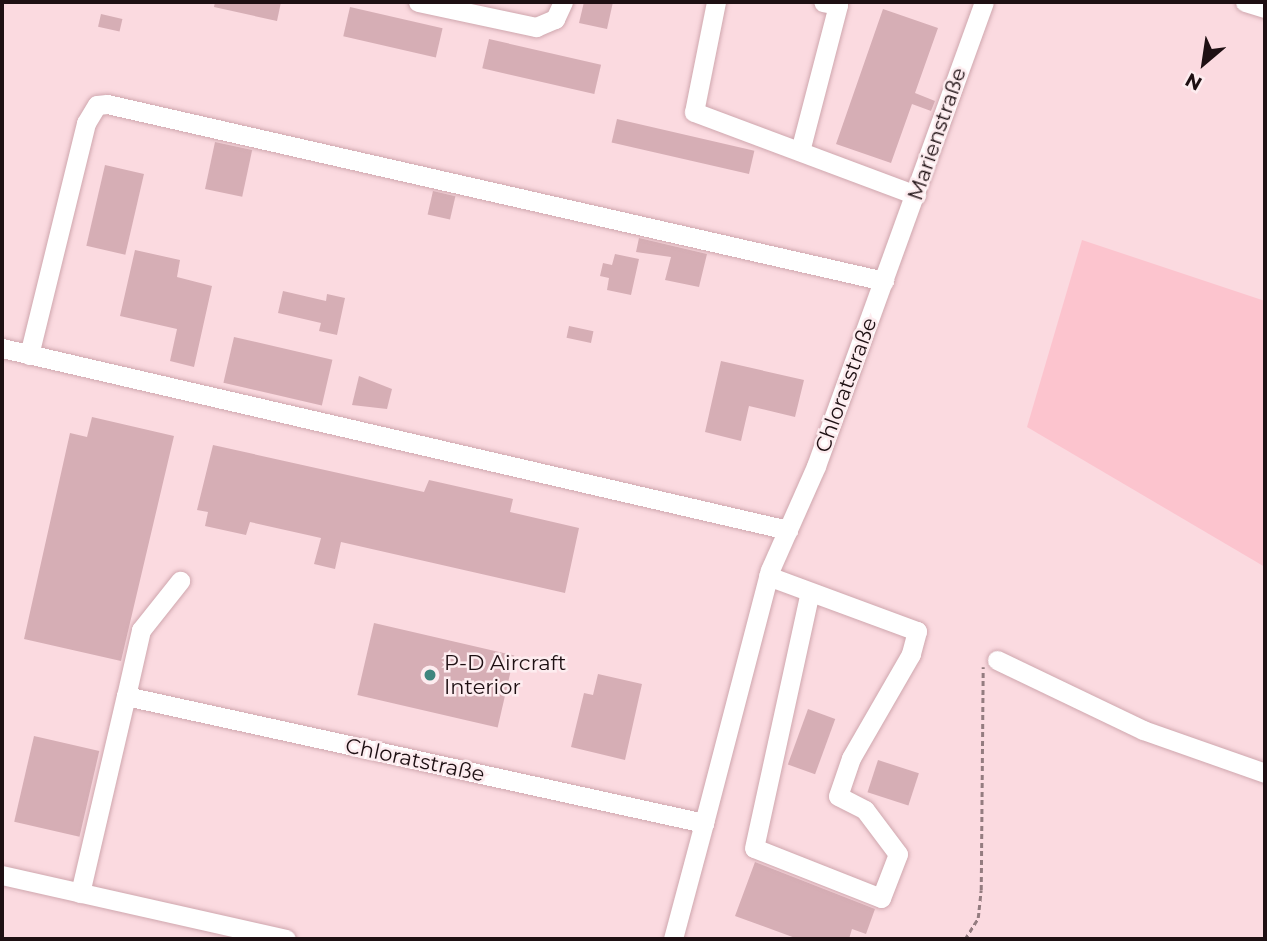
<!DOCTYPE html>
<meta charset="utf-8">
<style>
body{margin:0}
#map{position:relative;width:1267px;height:941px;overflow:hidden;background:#fbdae0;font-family:Montserrat,sans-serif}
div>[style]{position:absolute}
.green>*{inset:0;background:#fcc4ce}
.building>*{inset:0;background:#d6aeb5;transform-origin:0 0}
.path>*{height:2.5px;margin-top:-1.25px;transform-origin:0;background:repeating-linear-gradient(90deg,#947c80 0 5px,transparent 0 8.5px)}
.roads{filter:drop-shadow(0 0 2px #cfa7ae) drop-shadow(0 0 2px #cfa7ae)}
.minor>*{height:19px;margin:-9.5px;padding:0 9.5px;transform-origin:9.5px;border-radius:9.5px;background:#fff}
.dots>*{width:19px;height:19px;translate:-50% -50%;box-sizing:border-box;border:4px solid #fdecef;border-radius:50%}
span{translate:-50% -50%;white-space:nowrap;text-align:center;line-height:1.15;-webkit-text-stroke:5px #fdecef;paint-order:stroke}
.street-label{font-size:21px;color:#1e1013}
.poi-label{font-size:21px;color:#1e1013}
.left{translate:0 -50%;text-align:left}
.frame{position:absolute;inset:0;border:4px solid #1e1013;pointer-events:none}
.north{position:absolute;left:1169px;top:28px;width:70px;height:70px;-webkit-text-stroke:5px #fdecef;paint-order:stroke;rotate:209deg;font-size:19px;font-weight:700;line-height:28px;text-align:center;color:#1e1013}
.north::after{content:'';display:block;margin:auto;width:24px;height:32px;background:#1e1013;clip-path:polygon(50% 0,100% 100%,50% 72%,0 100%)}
</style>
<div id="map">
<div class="green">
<i style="clip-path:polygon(1082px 240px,1265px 301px,1265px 567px,1027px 427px)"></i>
</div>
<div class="building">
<i style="clip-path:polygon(215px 2px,281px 2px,277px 21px,214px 7px)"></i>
<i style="clip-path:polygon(584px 2px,613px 2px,607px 29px,579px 23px)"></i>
<i style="left:350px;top:7px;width:95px;height:30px;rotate:13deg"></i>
<i style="clip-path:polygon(883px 9px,938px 28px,915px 93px,935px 101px,931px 111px,912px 104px,891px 163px,836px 144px)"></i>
<i style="left:101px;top:14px;width:22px;height:13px;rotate:13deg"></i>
<i style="left:489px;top:39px;width:115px;height:30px;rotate:13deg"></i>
<i style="left:617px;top:119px;width:141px;height:24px;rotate:13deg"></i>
<i style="left:215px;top:142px;width:38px;height:48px;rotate:12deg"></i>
<i style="left:105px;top:165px;width:40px;height:83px;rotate:13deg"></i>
<i style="left:433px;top:191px;width:23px;height:24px;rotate:13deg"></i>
<i style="clip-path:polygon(639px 238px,707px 254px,699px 287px,665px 280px,671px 257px,636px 252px)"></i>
<i style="clip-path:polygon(135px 250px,180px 260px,177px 277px,212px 286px,194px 367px,170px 361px,177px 329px,120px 316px)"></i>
<i style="clip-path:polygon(615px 254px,639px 259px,631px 295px,607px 290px,609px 278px,600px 276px,603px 263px,612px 265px)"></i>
<i style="clip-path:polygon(283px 291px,326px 301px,327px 294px,345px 298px,337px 335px,319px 331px,321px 323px,278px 313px)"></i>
<i style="left:569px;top:326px;width:25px;height:12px;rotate:12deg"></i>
<i style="left:234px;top:337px;width:101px;height:47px;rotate:13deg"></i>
<i style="clip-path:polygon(721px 361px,804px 380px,795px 417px,749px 406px,741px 441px,705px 432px)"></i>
<i style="clip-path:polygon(359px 376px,392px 389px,387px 409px,352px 405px)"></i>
<i style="clip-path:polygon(92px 417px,174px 436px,121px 661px,24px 639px,70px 433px,87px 437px)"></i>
<i style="clip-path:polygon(213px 445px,424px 492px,429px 480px,513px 499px,510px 512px,579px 528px,565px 593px,341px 542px,335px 569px,314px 564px,321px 538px,250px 522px,246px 535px,205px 526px,208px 512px,197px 510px)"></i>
<i style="left:374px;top:623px;width:144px;height:74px;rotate:13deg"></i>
<i style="clip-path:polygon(598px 674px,642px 684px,625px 760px,571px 747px,584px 693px,593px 695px)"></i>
<i style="left:808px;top:709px;width:29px;height:59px;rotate:20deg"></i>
<i style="left:34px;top:736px;width:67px;height:88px;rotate:13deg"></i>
<i style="left:878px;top:760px;width:43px;height:34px;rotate:18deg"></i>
<i style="clip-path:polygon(755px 862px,875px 909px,866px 934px,852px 929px,849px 939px,798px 939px,735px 916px)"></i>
</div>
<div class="path">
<i style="left:965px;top:939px;width:25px;rotate:-58deg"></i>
<i style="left:978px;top:918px;width:28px;rotate:-84deg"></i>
<i style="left:981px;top:890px;width:223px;rotate:-89.5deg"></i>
</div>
<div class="roads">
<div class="minor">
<i style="left:418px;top:2px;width:121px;rotate:12deg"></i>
<i style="left:536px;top:27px;width:21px;rotate:-23deg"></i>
<i style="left:555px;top:19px;width:19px;rotate:-65deg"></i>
<i style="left:716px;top:2px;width:112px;rotate:101.3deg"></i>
<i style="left:694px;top:112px;width:237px;rotate:20.5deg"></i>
<i style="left:1245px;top:2px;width:21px;rotate:17deg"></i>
<i style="left:800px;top:151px;width:151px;rotate:-75.4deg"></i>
<i style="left:838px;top:5px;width:15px;rotate:-169deg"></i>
<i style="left:2px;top:348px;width:807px;rotate:13.04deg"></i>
<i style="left:29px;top:355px;width:239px;rotate:-76.2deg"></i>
<i style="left:86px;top:123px;width:21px;rotate:-59deg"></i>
<i style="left:97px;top:105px;width:10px;rotate:-6deg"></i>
<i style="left:107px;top:104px;width:797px;rotate:12.83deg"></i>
<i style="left:768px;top:576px;width:159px;rotate:20.3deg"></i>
<i style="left:917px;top:631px;width:24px;rotate:105deg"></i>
<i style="left:911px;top:654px;width:120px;rotate:120deg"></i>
<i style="left:851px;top:758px;width:40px;rotate:108.9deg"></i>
<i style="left:838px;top:796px;width:30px;rotate:27deg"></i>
<i style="left:865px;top:810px;width:55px;rotate:53.1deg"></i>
<i style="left:898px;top:854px;width:47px;rotate:111.1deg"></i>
<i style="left:881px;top:898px;width:136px;rotate:-158.5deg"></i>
<i style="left:754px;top:848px;width:262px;rotate:-77.7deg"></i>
<i style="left:997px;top:660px;width:162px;rotate:25.6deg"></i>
<i style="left:1143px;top:730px;width:129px;rotate:19.4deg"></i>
<i style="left:126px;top:696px;width:68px;rotate:-77.2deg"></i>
<i style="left:141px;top:630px;width:63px;rotate:-51.5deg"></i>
<i style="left:704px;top:823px;width:261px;rotate:-75.4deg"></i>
<i style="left:770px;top:570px;width:114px;rotate:-66.1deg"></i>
<i style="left:816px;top:466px;width:493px;rotate:-70.1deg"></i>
<i style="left:2px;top:875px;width:291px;rotate:12.7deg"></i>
<i style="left:80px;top:893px;width:202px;rotate:-76.9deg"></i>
<i style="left:126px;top:696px;width:592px;rotate:12.39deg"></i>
<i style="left:704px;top:823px;width:120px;rotate:105deg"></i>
</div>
</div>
<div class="dots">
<i style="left:430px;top:675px;background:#3f867e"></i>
</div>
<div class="street-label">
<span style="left:937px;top:134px;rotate:-71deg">Marienstraße</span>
<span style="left:846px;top:385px;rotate:-70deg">Chloratstraße</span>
<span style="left:415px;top:760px;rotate:12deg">Chloratstraße</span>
</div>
<div class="poi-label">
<span class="left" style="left:444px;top:675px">P-D Aircraft<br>Interior</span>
</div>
<div class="frame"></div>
<div class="north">N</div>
</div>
